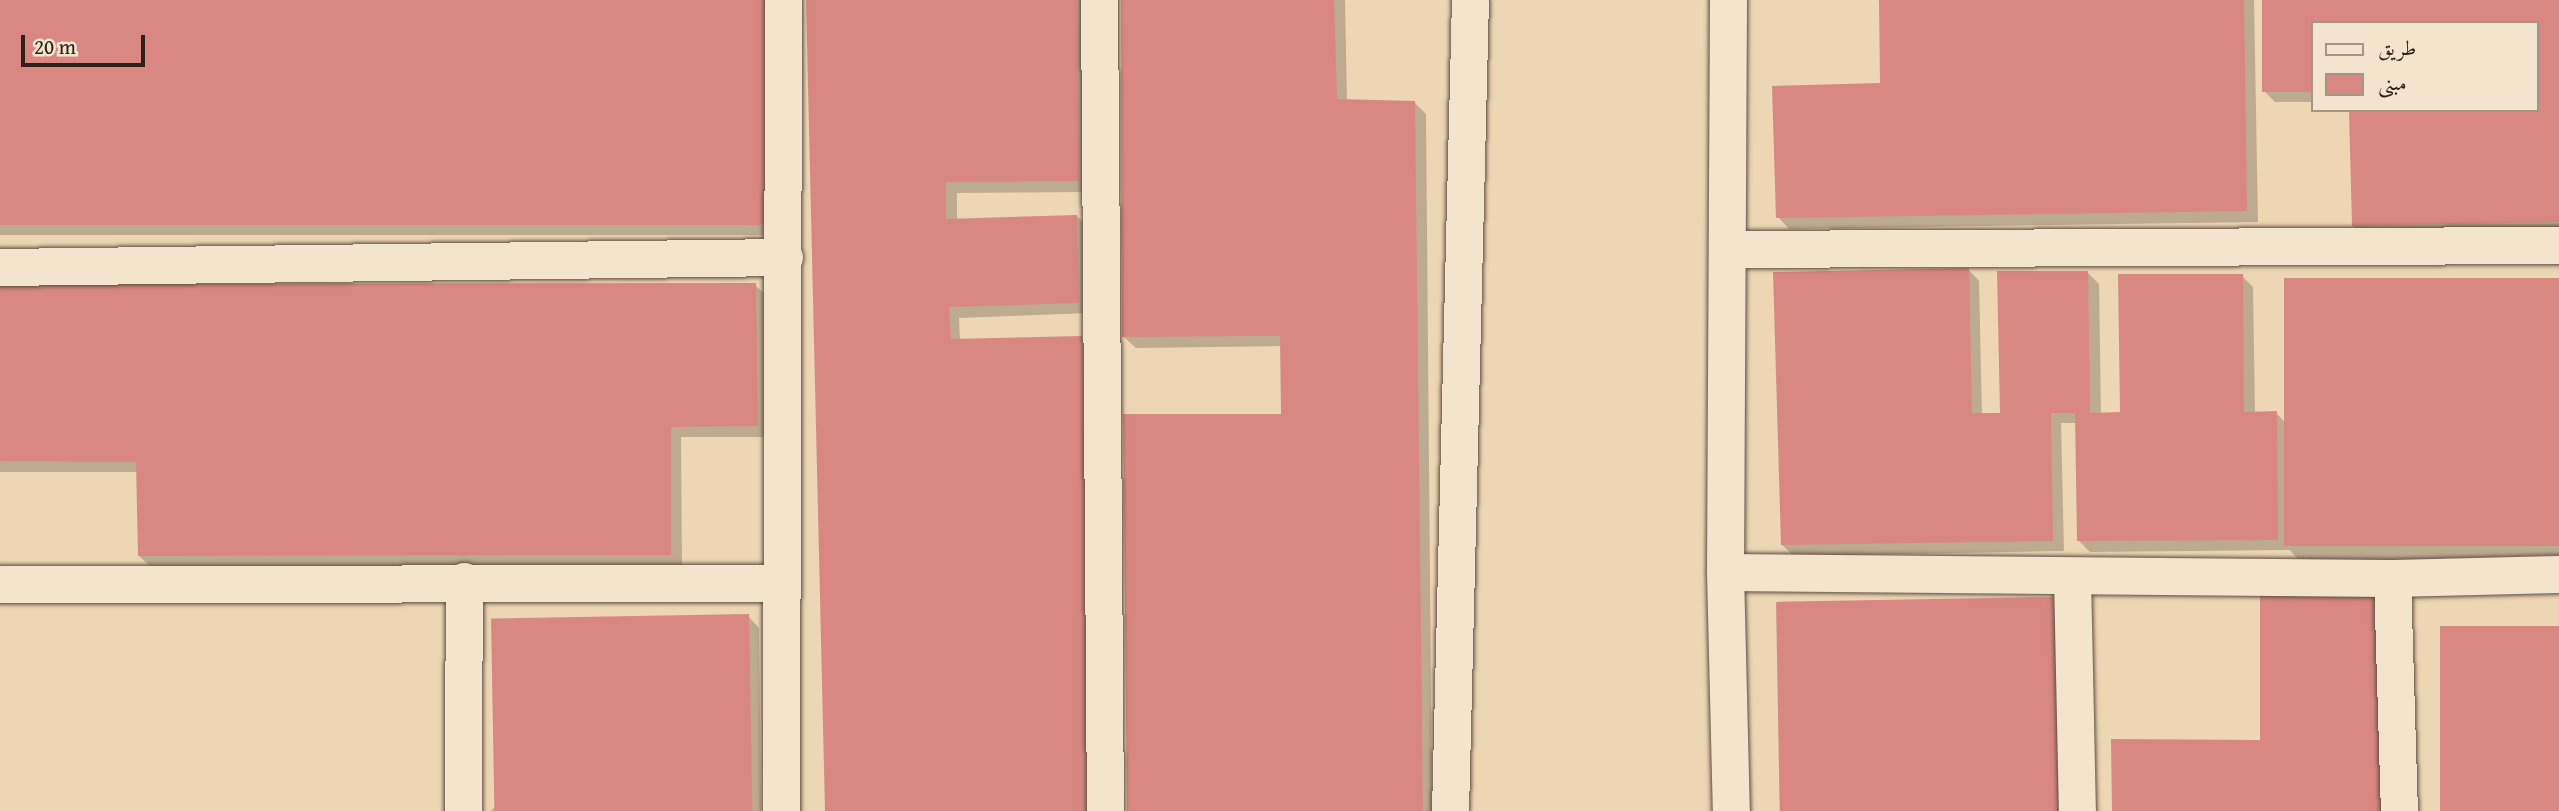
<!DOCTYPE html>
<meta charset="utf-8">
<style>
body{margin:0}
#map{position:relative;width:2559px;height:811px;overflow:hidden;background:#edd6b3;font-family:"Gentium Book Plus",Amiri,serif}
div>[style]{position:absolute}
.shadow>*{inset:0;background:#0003;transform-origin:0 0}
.building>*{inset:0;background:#d88880;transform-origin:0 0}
.roads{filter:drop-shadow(0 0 2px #5d4e40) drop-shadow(0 0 2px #5d4e40)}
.street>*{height:37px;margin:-18.5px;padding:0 18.5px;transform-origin:18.5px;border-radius:18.5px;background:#f3e4ce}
span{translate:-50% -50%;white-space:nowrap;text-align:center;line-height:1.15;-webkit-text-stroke:6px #f3e4ce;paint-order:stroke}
.legend{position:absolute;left:2311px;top:21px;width:228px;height:91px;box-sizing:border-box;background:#f3e4ce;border:2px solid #a49686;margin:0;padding:9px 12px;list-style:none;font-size:21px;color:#2d211a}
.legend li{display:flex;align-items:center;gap:14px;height:35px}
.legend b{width:35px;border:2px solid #a49686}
.scale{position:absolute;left:21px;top:35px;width:124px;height:32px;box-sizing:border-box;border:4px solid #2d211a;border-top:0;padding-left:9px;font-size:21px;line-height:24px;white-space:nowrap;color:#2d211a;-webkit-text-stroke:5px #f3e4ce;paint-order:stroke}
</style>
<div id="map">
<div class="shadow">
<i style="left:0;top:0;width:776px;height:235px"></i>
<i style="clip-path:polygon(808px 0,1088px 0,1089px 192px,957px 193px,957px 221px,1077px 216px,1088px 228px,1090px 313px,959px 318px,960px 340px,1081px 338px,1093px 349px,1100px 811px,826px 811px)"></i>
<i style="clip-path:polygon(1122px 0,1345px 0,1347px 101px,1414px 102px,1426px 114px,1432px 811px,1128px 811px,1283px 416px,1282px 346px,1136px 348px,1124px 337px)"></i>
<i style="clip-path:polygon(1881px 0,2254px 0,2258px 222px,1789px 229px,1778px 217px,1882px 85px)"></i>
<i style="clip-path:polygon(2264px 0,2559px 0,2559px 232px,2365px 237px,2353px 226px,2536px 110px,2536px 23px,2312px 23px,2312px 102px,2275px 102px,2264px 91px)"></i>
<i style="clip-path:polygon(1968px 269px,1979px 281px,1982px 415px,2001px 414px,2088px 273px,2099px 284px,2101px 414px,2122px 414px,2242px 276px,2253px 287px,2255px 413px,2276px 413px,2288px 425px,2559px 280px,2559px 555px,2301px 563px,2290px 550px,2090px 552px,2078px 540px,2077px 423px,2061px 423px,2064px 551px,1794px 556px,1782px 545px)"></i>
<i style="clip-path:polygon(755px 285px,767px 296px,769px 437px,681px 437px,682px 565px,151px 567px,139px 556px,138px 472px,0 472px,0 286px)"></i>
<i style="clip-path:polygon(748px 616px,759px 628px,761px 811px,490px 811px)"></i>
</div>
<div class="building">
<i style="left:0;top:0;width:766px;height:225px"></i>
<i style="clip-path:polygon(806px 0,1077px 0,1079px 181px,946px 182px,946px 219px,1077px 215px,1079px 303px,949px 307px,951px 339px,1082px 336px,1091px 811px,825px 811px)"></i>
<i style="clip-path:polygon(1121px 0,1334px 0,1337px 99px,1415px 101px,1423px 811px,1127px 811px,1123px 414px,1281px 414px,1280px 336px,1122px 337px)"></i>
<i style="clip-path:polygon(1879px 0,2244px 0,2247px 211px,1776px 218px,1772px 86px,1880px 83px)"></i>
<i style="clip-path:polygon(2262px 0,2559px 0,2559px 222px,2352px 226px,2349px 110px,2536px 110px,2536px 23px,2312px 23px,2312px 92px,2262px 92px)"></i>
<i style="clip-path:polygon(1969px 268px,1972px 413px,2000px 413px,1997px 271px,2088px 271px,2090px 413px,2120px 412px,2118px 274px,2243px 274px,2244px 412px,2277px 411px,2278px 540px,2077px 541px,2075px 413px,2051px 413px,2053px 541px,1781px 545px,1773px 272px)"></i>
<i style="left:2559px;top:278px;width:268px;height:275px;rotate:90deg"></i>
<i style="clip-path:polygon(756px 283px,758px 426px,671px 427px,671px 555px,138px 556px,136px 462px,0 461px,0 284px)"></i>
<i style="clip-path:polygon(2260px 594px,2385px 596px,2386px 811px,2112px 811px,2111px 739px,2260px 740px)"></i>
<i style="left:2055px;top:597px;width:214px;height:279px;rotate:89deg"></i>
<i style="left:749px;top:614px;width:197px;height:258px;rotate:89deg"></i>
<i style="left:2440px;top:626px;width:119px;height:185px"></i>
</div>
<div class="roads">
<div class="street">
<i style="left:1099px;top:0;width:811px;rotate:89.58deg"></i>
<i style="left:1728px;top:0;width:572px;rotate:90.3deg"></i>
<i style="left:1725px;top:572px;width:239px;rotate:88.6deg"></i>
<i style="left:1730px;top:249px;width:829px;rotate:-0.28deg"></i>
<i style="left:0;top:267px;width:784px;rotate:-0.73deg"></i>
<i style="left:1725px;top:572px;width:667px;rotate:0.52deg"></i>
<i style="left:2392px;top:578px;width:167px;rotate:-1.4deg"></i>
<i style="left:2072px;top:576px;width:235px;rotate:88.8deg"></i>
<i style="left:2392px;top:578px;width:233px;rotate:88.3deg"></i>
<i style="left:0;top:584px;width:779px;rotate:-0.07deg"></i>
<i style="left:463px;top:811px;width:230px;rotate:-89.8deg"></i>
<i style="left:781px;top:811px;width:811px;rotate:-89.86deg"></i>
<i style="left:1450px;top:811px;width:811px;rotate:-88.59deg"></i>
</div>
</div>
<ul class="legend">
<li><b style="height:9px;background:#f3e4ce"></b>طريق</li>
<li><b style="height:19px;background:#d88880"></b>مبنى</li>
</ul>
<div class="scale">20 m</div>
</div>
